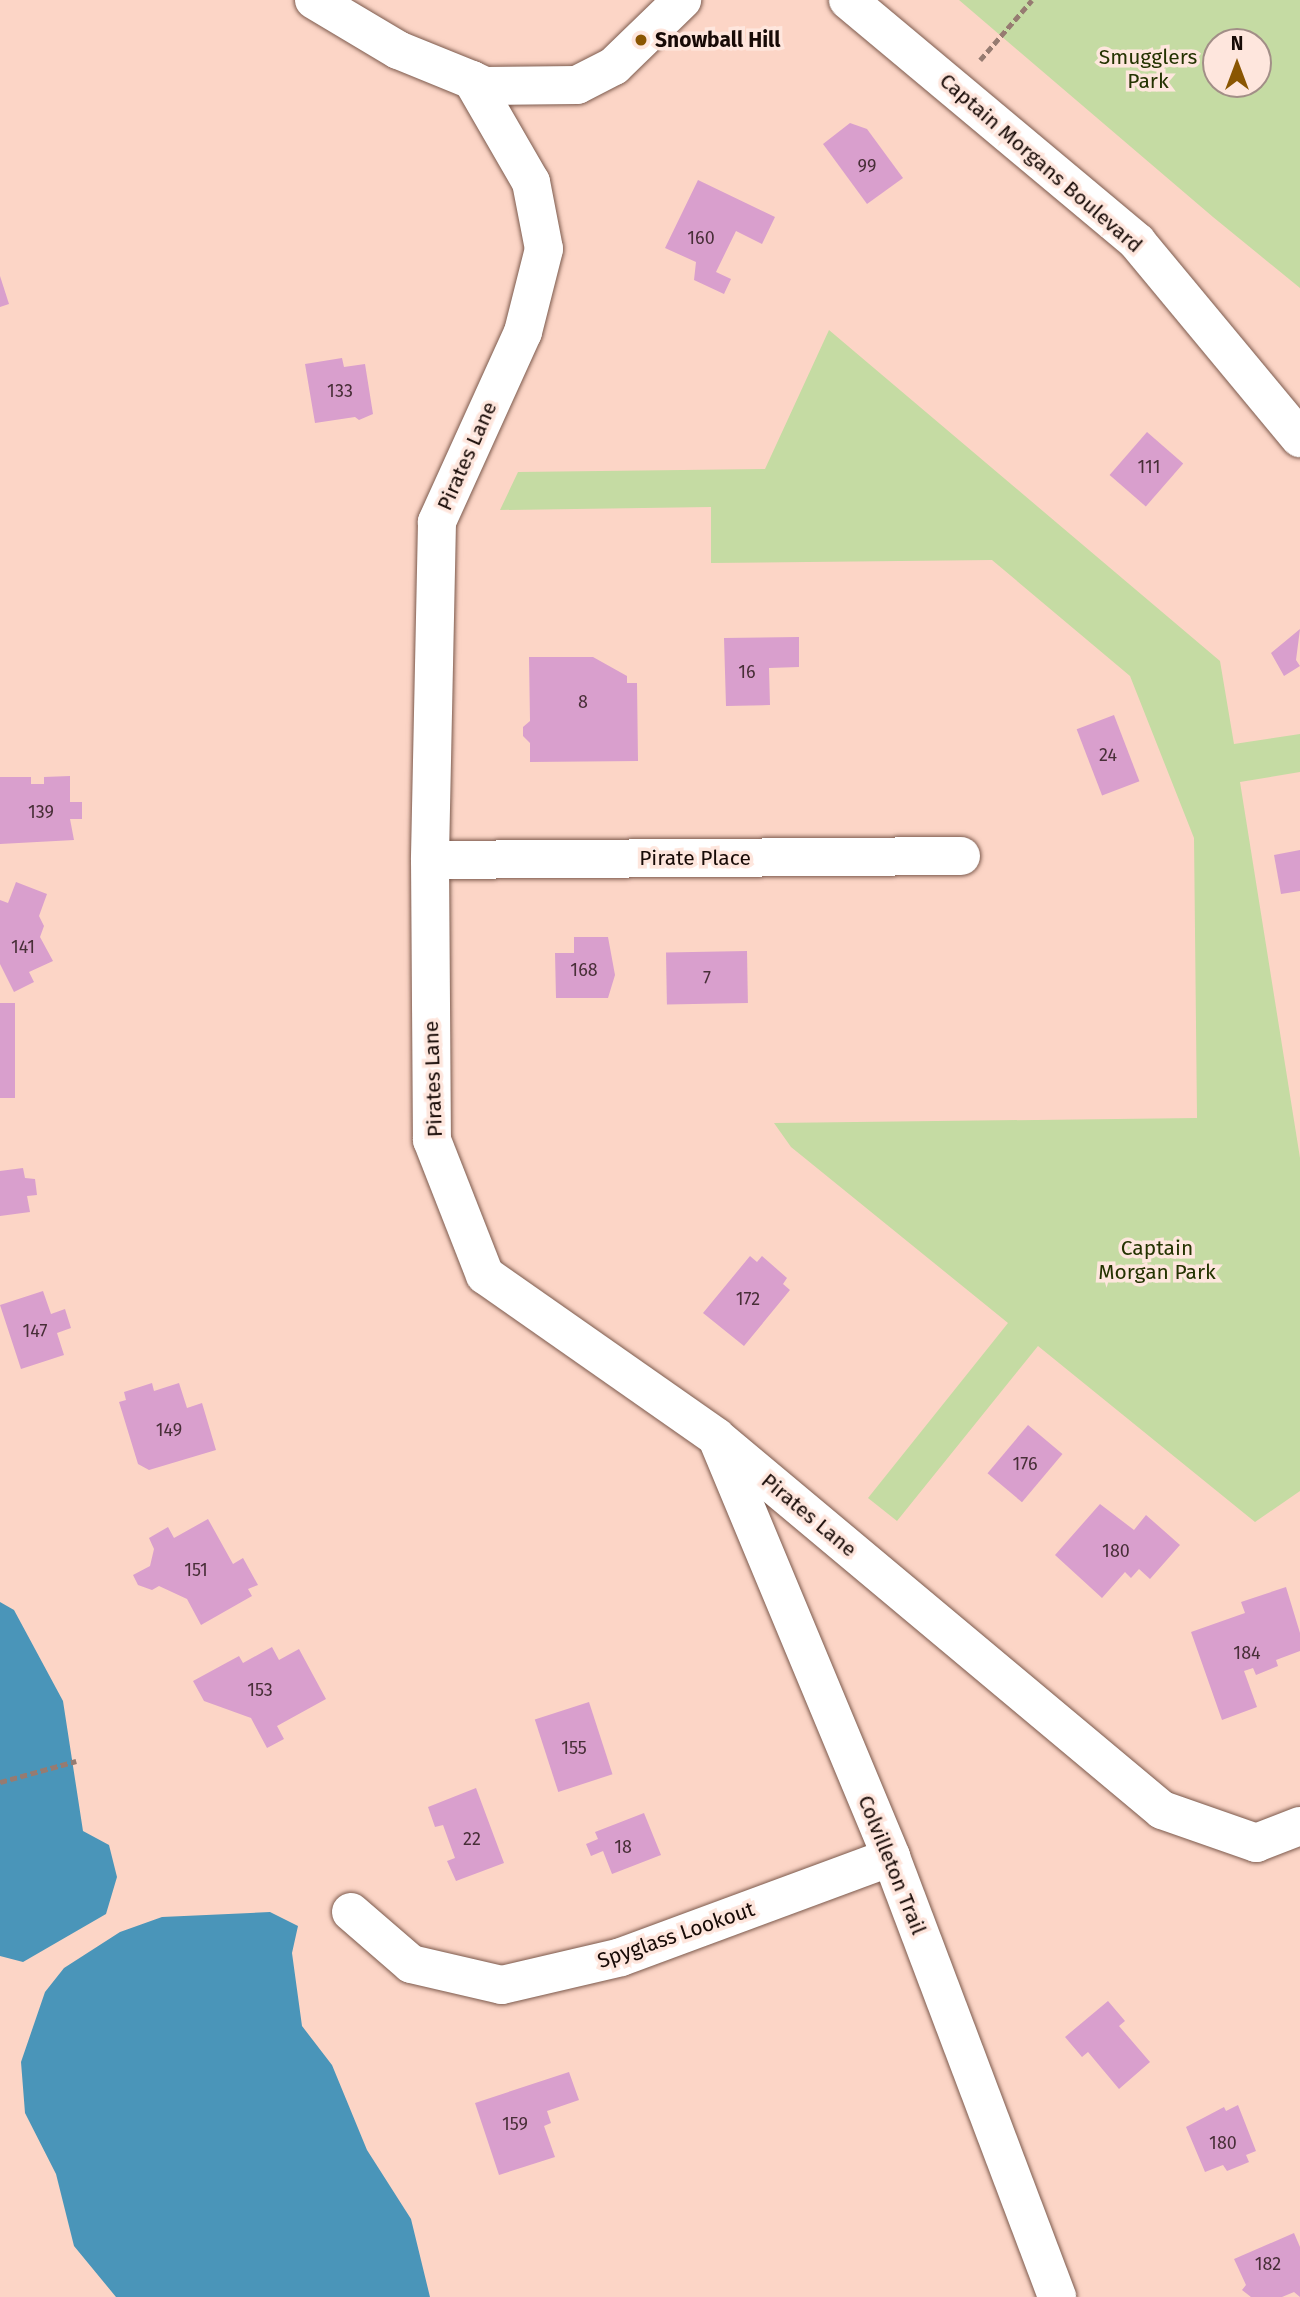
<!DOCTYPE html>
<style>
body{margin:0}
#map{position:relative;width:1300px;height:2297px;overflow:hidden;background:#fcd5c6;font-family:"Fira Sans",sans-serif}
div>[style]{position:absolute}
.green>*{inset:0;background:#c5dba3}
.water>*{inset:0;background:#4a95b9}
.building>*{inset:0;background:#d99fcd;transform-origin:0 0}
.path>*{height:4.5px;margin-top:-2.25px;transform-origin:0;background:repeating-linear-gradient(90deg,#967b71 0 7px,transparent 0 10.5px)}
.roads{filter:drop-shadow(0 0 2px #7c5a4d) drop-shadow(0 0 2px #7c5a4d)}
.street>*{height:38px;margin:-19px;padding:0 19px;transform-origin:19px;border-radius:19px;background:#fff}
.dots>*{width:19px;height:19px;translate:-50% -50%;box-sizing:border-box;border:4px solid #fee6dd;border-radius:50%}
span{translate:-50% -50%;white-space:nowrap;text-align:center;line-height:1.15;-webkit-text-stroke:7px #fee6dd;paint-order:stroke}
.number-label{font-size:18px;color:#482f38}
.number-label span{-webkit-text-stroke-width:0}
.poi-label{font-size:21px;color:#170a06;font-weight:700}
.left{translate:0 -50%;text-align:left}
.park-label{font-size:21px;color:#243301}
.street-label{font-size:21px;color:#170a06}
.north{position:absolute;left:1202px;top:28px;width:70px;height:70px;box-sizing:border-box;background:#fee6dd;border:2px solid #a28e87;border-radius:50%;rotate:0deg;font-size:19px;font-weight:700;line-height:28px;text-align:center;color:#170a06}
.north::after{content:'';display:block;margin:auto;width:24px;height:32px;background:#8a5602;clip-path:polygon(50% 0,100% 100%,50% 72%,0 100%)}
</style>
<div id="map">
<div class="green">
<i style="clip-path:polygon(evenodd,959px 0,1300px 0,1300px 288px,1213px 217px,959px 0,1216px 42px,1258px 42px,1258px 84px,1216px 84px,1216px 42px)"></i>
<i style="clip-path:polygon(829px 330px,1220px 661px,1234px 744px,1300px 734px,1300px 772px,1240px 782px,1300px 1158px,1300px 1491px,1255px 1522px,1038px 1346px,897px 1521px,868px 1498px,1008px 1323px,791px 1147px,774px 1123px,1197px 1118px,1194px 838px,1130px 676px,992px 560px,711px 563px,711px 507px,500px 510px,518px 472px,765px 469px)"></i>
</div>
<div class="water">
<i style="clip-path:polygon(0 1602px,14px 1610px,63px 1701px,83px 1831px,109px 1845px,117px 1877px,106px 1914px,23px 1962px,0 1956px)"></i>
<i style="clip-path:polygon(270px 1912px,298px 1926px,292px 1953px,302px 2026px,332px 2065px,367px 2150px,411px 2219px,430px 2297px,116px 2297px,74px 2246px,56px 2174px,25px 2113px,21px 2062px,45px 1992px,64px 1968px,120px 1932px,162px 1917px)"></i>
</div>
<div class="building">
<i style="clip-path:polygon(850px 123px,867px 129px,903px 178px,867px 204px,823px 144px)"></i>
<i style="clip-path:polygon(698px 180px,775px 217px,762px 244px,736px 231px,716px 272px,731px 279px,724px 294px,694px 280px,696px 262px,665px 248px)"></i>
<i style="clip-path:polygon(0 276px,9px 304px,0 307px)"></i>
<i style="clip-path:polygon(342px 358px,344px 367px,365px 364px,373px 414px,359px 420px,355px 417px,315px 423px,305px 364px)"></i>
<i style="left:1147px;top:432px;width:48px;height:57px;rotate:41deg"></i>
<i style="clip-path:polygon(1300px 629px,1296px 660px,1300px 666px,1284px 676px,1271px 653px)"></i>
<i style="clip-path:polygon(799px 637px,799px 667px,769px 668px,770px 705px,726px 706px,724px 638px)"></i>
<i style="clip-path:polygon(529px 657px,593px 657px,627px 676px,627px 683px,637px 683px,638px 761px,530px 762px,530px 743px,523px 736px,523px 727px,530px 721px)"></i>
<i style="left:1114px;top:715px;width:71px;height:40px;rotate:69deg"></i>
<i style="clip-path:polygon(70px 776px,70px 802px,82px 802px,82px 819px,70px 819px,74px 840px,0 844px,0 777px,31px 777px,31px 784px,44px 784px,44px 777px)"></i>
<i style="clip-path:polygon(1300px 850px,1300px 891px,1281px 894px,1274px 855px)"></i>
<i style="clip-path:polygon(16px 882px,47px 894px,39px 916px,44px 926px,40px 937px,53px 961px,29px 972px,34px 982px,14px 992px,0 964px,0 900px,8px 903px)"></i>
<i style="clip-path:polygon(574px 937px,608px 937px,615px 975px,608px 998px,556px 998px,555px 953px,574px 953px)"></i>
<i style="left:747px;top:951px;width:52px;height:81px;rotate:89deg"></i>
<i style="left:0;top:1003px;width:15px;height:95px"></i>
<i style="clip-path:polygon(23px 1168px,25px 1178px,35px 1179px,37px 1195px,27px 1196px,30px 1212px,0 1216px,0 1171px)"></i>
<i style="clip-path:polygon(750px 1256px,757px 1262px,762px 1256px,787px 1278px,783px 1284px,790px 1290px,744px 1346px,703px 1313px)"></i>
<i style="clip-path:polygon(43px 1291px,51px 1314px,65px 1309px,71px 1328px,57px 1333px,64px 1355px,21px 1369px,0 1305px)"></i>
<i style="clip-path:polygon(152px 1383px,154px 1391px,179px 1383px,187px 1408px,202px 1403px,216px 1450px,149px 1470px,138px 1464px,119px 1402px,126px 1400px,124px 1392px)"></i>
<i style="left:1028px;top:1425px;width:45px;height:63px;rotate:40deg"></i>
<i style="clip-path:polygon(1100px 1504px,1134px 1530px,1146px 1515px,1180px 1545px,1150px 1579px,1139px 1569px,1131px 1578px,1125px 1572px,1102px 1598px,1055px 1555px)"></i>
<i style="clip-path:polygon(208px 1519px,233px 1564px,243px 1558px,258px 1585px,248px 1589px,252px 1596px,201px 1625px,187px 1599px,159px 1586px,152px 1590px,138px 1585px,133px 1575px,150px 1566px,154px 1549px,149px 1538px,168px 1527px,174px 1538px)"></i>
<i style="clip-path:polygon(1286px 1587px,1300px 1633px,1300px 1651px,1276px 1660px,1278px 1666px,1256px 1675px,1253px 1668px,1244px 1671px,1257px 1707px,1222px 1720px,1191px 1632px,1245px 1613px,1241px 1602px)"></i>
<i style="clip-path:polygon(272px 1647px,279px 1660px,299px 1649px,326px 1699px,277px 1726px,284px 1739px,267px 1748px,251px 1718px,204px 1701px,193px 1681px,239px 1656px,243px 1663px)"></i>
<i style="left:589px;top:1702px;width:76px;height:57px;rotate:72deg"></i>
<i style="clip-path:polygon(476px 1788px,504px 1863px,456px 1881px,447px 1861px,455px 1858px,443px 1825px,435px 1827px,428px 1807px)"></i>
<i style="clip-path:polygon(644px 1813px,661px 1855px,612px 1874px,603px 1851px,591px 1856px,586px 1844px,598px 1839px,595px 1832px)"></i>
<i style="clip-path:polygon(1108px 2001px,1125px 2021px,1119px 2026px,1150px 2062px,1119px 2089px,1088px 2052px,1082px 2057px,1065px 2037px)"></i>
<i style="clip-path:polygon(569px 2072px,579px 2100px,547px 2111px,551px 2123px,544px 2126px,555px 2157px,499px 2175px,475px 2103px)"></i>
<i style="clip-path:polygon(1238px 2105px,1256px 2151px,1246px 2155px,1249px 2162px,1242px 2165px,1227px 2171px,1223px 2165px,1205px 2172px,1186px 2127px,1224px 2107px,1226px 2111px)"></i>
<i style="clip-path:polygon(1294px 2233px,1300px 2247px,1300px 2297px,1294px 2292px,1282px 2297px,1251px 2297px,1242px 2290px,1246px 2285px,1234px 2259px)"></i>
</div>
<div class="path">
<i style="left:980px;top:60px;width:79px;rotate:-49.1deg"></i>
<i style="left:0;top:1782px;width:79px;rotate:-15.4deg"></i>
</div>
<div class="roads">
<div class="street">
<i style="left:314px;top:0;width:98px;rotate:30.8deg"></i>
<i style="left:398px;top:50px;width:80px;rotate:22.1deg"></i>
<i style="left:472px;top:80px;width:118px;rotate:60deg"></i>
<i style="left:531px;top:182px;width:68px;rotate:79deg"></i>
<i style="left:544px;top:249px;width:86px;rotate:104.2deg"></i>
<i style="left:523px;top:332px;width:209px;rotate:114.4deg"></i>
<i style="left:437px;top:522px;width:338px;rotate:91.2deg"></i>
<i style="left:430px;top:860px;width:280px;rotate:89.6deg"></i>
<i style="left:432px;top:1140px;width:145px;rotate:68.6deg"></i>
<i style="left:485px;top:1275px;width:282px;rotate:35deg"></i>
<i style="left:716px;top:1437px;width:581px;rotate:39.91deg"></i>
<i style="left:1162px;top:1810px;width:100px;rotate:19.3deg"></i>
<i style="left:1256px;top:1843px;width:47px;rotate:-21.1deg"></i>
<i style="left:848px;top:0;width:377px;rotate:39.9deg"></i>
<i style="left:1137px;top:242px;width:255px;rotate:50.3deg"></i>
<i style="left:472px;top:80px;width:14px;rotate:25deg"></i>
<i style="left:485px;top:86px;width:92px;rotate:-0.6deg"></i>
<i style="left:577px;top:85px;width:42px;rotate:-27.2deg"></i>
<i style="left:614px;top:66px;width:95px;rotate:-44.1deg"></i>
<i style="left:430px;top:860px;width:531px;rotate:-0.43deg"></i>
<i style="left:719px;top:1443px;width:448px;rotate:67.4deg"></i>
<i style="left:891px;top:1857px;width:470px;rotate:69.3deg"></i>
<i style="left:351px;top:1912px;width:79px;rotate:40.9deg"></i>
<i style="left:411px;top:1964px;width:93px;rotate:13deg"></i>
<i style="left:502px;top:1985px;width:122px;rotate:-13.2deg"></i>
<i style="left:621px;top:1957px;width:288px;rotate:-20.3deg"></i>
</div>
</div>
<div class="dots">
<i style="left:641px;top:40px;background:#8a5602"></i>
</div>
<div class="number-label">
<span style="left:867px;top:166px">99</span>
<span style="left:701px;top:238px">160</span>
<span style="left:340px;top:391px">133</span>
<span style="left:1149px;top:467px">111</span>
<span style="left:747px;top:672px">16</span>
<span style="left:583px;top:702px">8</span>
<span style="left:1108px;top:755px">24</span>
<span style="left:41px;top:812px">139</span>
<span style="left:23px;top:947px">141</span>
<span style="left:584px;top:970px">168</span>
<span style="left:707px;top:978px">7</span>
<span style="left:748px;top:1299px">172</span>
<span style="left:35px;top:1331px">147</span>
<span style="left:169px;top:1430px">149</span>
<span style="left:1025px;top:1464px">176</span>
<span style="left:1116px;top:1551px">180</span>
<span style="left:196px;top:1570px">151</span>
<span style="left:1247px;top:1653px">184</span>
<span style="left:260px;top:1690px">153</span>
<span style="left:574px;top:1748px">155</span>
<span style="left:472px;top:1839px">22</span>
<span style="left:623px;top:1847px">18</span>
<span style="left:515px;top:2124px">159</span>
<span style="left:1223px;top:2143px">180</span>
<span style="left:1268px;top:2264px">182</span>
</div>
<div class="poi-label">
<span class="left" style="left:655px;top:40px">Snowball Hill</span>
</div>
<div class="park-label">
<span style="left:1148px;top:69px">Smugglers<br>Park</span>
<span style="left:1157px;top:1260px">Captain<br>Morgan Park</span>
</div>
<div class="street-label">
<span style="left:1041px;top:163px;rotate:41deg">Captain Morgans Boulevard</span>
<span style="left:467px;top:456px;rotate:-66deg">Pirates Lane</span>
<span style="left:695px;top:858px">Pirate Place</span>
<span style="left:433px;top:1079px;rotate:-92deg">Pirates Lane</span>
<span style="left:809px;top:1515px;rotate:40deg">Pirates Lane</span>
<span style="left:892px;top:1865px;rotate:68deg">Colvilleton Trail</span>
<span style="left:676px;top:1935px;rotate:-19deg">Spyglass Lookout</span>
</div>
<div class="north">N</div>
</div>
